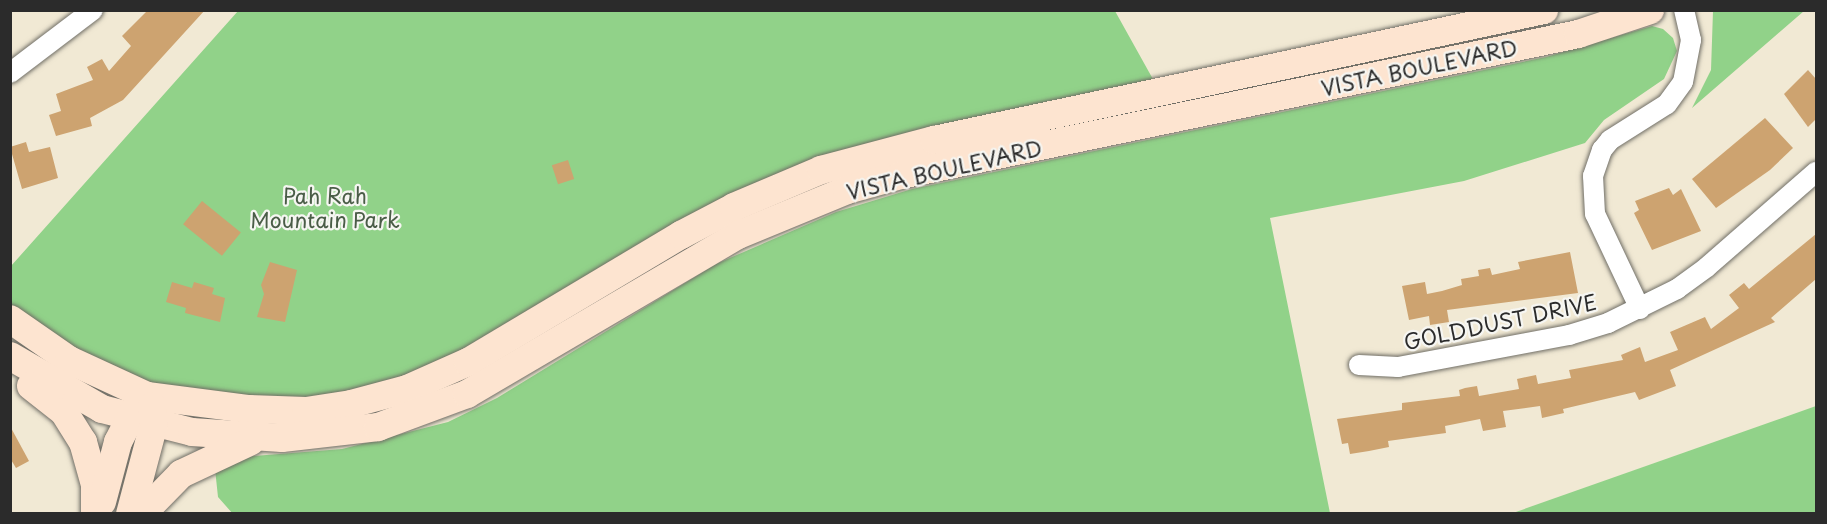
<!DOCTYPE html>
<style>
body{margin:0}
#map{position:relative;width:1827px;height:524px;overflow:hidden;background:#f1e9d4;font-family:"Playpen Sans",sans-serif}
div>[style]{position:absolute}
.green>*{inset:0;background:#91d289}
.building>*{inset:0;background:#cda370;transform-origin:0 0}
.roads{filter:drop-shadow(0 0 2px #706e66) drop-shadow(0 0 2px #706e66)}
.street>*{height:20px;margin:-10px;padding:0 10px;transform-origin:10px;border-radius:10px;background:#fff}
.secondary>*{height:28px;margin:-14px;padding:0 14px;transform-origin:14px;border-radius:14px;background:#fde4d0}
span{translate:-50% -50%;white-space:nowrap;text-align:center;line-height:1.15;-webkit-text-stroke:4.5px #f6f6f2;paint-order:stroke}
.street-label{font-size:21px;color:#2b2b2b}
.park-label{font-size:21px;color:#4a5d47}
.frame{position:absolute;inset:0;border:12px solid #2b2b2b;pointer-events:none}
</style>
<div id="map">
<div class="green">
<i style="clip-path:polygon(238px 11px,1115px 11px,1159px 90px,844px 161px,377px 396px,171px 400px,11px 322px,11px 266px)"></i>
<i style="clip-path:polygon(1713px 11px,1804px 11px,1692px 108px,1711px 70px)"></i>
<i style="clip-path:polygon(1652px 26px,1663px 29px,1673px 38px,1677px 51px,1664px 79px,1604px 120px,1585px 143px,1464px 181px,1270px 218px,1330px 513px,233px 514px,218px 497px,215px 469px,223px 465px,253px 456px,342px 449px,448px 422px,497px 398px,716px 264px,836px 212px,912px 189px,1546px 57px)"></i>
<i style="clip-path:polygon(1816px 406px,1816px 513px,1513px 513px)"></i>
</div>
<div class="building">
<i style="clip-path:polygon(148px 10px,205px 10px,123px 100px,90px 118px,92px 126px,56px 136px,49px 115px,61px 111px,56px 94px,93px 80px,87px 67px,102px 59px,109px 71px,131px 46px,122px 36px)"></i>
<i style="clip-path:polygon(1808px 70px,1816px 79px,1816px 119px,1808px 127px,1784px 94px)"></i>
<i style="clip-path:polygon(1765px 118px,1793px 148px,1770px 170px,1716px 208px,1692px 179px)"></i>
<i style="clip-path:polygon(26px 142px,29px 152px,50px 147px,58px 178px,22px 189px,10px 147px)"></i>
<i style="left:568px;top:160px;width:20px;height:17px;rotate:72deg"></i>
<i style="clip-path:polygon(1669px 188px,1673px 195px,1681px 189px,1701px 231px,1652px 250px,1634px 213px,1639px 210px,1635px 201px)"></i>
<i style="left:202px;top:201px;width:50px;height:30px;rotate:39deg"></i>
<i style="clip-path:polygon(1816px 234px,1816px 279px,1771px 318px,1775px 322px,1670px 370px,1676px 386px,1639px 400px,1635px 392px,1563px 409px,1564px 413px,1542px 418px,1540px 406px,1503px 411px,1506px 427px,1483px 431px,1480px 419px,1445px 426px,1446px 433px,1388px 441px,1389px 447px,1369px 451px,1350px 454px,1348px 443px,1342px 444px,1337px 419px,1402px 410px,1402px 403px,1460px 396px,1459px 390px,1465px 388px,1477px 386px,1479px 396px,1519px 389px,1517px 379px,1536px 375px,1538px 384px,1571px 378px,1569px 370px,1623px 360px,1621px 355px,1640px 347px,1645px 362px,1678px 350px,1670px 332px,1705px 317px,1711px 329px,1739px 308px,1729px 295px,1744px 283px,1749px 289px)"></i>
<i style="clip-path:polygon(1570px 252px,1578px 293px,1447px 310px,1449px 322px,1430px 325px,1429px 316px,1409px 320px,1402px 286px,1425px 282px,1427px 294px,1442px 291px,1462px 285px,1461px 279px,1479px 276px,1478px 270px,1490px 268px,1492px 275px,1520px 269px,1518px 262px)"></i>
<i style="clip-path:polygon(270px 262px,297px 270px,285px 322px,257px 317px,264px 294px,261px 285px)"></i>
<i style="clip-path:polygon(172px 282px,192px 288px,194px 282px,214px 288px,212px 294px,225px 298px,220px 322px,185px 313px,186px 308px,166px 302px)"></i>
<i style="clip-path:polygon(10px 426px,29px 461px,16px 468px,10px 458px)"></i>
</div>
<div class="roads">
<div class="street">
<i style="left:10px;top:73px;width:104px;rotate:-37.2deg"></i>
<i style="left:1640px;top:309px;width:105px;rotate:-115.3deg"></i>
<i style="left:1595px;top:214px;width:38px;rotate:-93deg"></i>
<i style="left:1593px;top:176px;width:28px;rotate:-71deg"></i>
<i style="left:1602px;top:150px;width:13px;rotate:-51deg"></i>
<i style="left:1610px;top:140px;width:67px;rotate:-32.3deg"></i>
<i style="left:1667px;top:104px;width:27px;rotate:-54deg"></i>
<i style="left:1683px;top:82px;width:43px;rotate:-79.2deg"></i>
<i style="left:1691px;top:40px;width:31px;rotate:-103deg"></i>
<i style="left:1359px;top:365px;width:39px;rotate:3deg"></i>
<i style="left:1398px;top:367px;width:174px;rotate:-10.6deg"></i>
<i style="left:1569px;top:335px;width:41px;rotate:-17.1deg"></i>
<i style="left:1608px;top:323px;width:77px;rotate:-26.2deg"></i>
<i style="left:1677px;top:289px;width:37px;rotate:-36deg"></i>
<i style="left:1707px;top:267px;width:145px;rotate:-41.1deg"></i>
</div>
<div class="secondary">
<i style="left:10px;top:319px;width:72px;rotate:34.8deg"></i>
<i style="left:69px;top:360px;width:86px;rotate:24.8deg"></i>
<i style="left:147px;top:396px;width:103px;rotate:7.3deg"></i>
<i style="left:249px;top:409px;width:57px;rotate:2deg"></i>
<i style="left:306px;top:411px;width:46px;rotate:-8.8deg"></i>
<i style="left:351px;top:404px;width:58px;rotate:-15deg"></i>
<i style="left:407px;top:389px;width:67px;rotate:-23.9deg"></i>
<i style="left:468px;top:362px;width:248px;rotate:-30.8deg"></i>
<i style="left:681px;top:235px;width:60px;rotate:-27.8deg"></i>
<i style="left:734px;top:207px;width:95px;rotate:-23deg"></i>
<i style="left:821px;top:170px;width:117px;rotate:-14.9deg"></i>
<i style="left:934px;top:140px;width:624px;rotate:-12.03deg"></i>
<i style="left:10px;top:356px;width:106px;rotate:29.9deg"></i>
<i style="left:102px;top:409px;width:93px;rotate:14.3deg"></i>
<i style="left:192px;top:432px;width:90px;rotate:3.8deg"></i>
<i style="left:282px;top:438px;width:97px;rotate:-6.5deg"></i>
<i style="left:378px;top:427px;width:95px;rotate:-20.3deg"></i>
<i style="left:467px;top:394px;width:314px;rotate:-30.4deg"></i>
<i style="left:738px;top:235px;width:118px;rotate:-22.4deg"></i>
<i style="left:847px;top:190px;width:56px;rotate:-15.5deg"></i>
<i style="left:901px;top:175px;width:692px;rotate:-11.76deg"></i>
<i style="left:1578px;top:34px;width:76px;rotate:-18.4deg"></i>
<i style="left:31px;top:386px;width:42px;rotate:38.2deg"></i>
<i style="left:64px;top:412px;width:36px;rotate:58deg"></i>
<i style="left:83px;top:442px;width:45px;rotate:74.4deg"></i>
<i style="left:95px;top:485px;width:29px;rotate:90deg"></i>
<i style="left:102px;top:502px;width:62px;rotate:-75.1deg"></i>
<i style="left:118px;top:442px;width:44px;rotate:-62.9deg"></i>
<i style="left:130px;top:514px;width:93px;rotate:-75.1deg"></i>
<i style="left:154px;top:424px;width:18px;rotate:-96deg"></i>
<i style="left:142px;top:514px;width:56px;rotate:-45.7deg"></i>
<i style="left:181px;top:474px;width:77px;rotate:-25.2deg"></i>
</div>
</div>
<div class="street-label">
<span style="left:1419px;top:67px;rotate:-12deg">VISTA BOULEVARD</span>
<span style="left:944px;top:169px;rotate:-13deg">VISTA BOULEVARD</span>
<span style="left:1500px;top:321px;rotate:-12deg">GOLDDUST DRIVE</span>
</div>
<div class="park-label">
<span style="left:325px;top:207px">Pah Rah<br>Mountain Park</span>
</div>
<div class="frame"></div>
</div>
